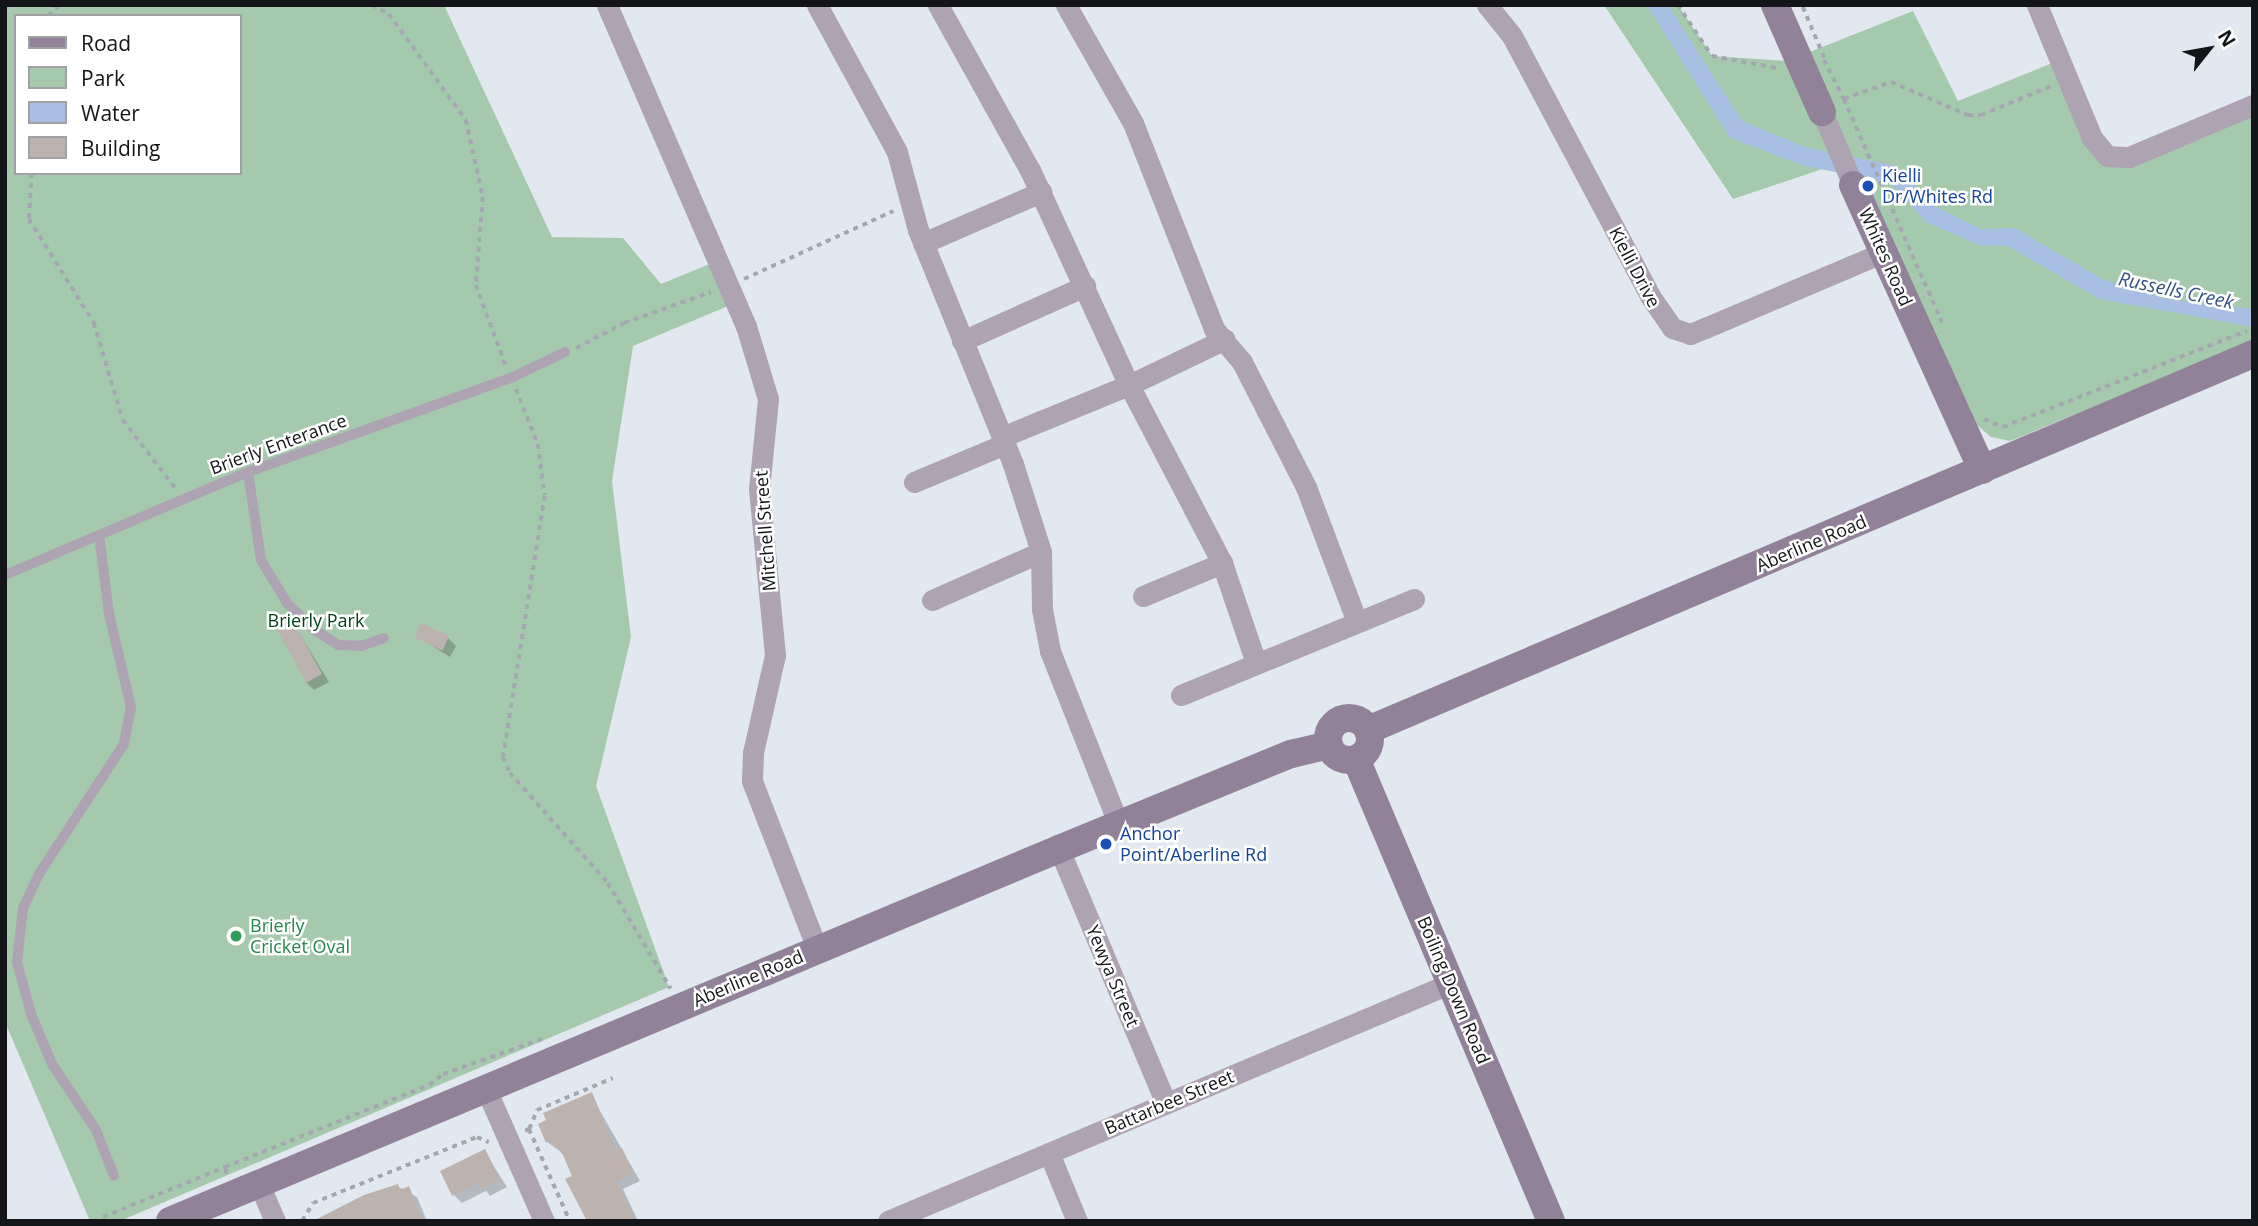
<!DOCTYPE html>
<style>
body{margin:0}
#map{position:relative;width:2258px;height:1226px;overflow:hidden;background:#e2e8ef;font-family:"Open Sans",sans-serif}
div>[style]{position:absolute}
.green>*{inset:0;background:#a5c9ac}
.water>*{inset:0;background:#a9bee3}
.shadow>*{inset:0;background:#0003}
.building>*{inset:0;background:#bcb3af;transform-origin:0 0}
.path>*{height:3.5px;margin-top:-1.75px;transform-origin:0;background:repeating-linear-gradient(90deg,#a3a8ae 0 5px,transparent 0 10px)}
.lane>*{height:10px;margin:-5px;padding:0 5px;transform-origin:5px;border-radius:5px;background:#aea3b3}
.street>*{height:21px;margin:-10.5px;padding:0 10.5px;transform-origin:10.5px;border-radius:10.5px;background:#aea3b3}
.secondary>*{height:28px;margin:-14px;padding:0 14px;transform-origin:14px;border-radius:14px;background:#918299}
.secondary>.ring{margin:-14px;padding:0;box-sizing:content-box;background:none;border:28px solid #918299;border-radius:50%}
.dots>*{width:19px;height:19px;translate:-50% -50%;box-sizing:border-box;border:4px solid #fff;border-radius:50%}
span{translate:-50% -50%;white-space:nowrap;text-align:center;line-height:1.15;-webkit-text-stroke:5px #fff;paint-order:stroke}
.transit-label{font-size:18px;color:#164399}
.left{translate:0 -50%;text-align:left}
.street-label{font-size:18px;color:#131518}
.park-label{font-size:18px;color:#003e18}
.leisure-label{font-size:18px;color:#27864d}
.water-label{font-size:19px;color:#365283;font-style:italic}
.frame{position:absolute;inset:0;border:7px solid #131518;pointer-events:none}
.legend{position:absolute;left:14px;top:14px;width:228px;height:161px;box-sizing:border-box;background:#fff;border:2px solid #a1a1a3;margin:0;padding:9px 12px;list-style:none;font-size:21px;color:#131518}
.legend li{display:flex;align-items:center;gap:14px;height:35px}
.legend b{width:35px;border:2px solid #a1a1a3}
.north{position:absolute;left:2174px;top:14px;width:70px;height:70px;-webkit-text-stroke:5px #fff;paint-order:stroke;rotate:59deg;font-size:19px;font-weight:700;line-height:28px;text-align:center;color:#131518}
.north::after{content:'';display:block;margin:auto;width:24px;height:32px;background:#131518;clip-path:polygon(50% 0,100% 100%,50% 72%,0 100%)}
</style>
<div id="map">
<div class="green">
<i style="clip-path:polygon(evenodd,5px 5px,444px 5px,552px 237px,623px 238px,661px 284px,717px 261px,735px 303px,633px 346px,612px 481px,631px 637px,596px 786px,669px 987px,120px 1221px,90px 1221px,5px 1022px,5px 5px,16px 16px,240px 16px,240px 173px,16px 173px,16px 16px)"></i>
<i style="clip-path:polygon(1604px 5px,1678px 5px,1712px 56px,1787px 61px,1913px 11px,1958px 101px,2060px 60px,2106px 156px,2253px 115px,2253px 342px,2010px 441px,1991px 437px,1971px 420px,1855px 158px,1733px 199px)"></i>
</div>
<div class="water">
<i style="clip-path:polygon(1647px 5px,1668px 5px,1742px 121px,1805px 147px,1897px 166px,1935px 206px,1981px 229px,2015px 228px,2104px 280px,2165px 299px,2253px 309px,2253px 327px,2099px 299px,2008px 246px,1978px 245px,1926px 222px,1890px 183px,1805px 166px,1730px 138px)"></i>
</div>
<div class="shadow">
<i style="clip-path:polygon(291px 620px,329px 682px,314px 690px,306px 682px)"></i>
<i style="clip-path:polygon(416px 636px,448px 638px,456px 646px,450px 657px)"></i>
<i style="clip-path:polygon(591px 1095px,640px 1181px,623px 1189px,638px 1221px,588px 1221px,564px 1154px,547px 1142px)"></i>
<i style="clip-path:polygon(484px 1151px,507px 1187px,490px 1196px,486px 1191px,462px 1203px,454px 1195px)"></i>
<i style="clip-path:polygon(397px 1186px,417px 1197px,427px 1221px,326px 1221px)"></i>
</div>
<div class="building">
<i style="left:291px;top:618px;width:64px;height:18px;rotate:61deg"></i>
<i style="left:421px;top:623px;width:31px;height:16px;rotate:25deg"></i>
<i style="clip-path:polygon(592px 1092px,616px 1151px,622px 1148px,633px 1173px,617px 1181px,635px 1221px,587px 1221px,565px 1179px,572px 1176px,563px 1155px,551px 1141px,546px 1143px,538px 1124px,546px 1120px,543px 1113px)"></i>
<i style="clip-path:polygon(485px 1149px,500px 1179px,481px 1189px,478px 1183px,452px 1196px,440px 1171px)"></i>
<i style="clip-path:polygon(398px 1184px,400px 1190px,409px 1186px,423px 1221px,313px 1221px,364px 1195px)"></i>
</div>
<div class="path">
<i style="left:372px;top:5px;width:19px;rotate:28deg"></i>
<i style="left:389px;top:14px;width:131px;rotate:54deg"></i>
<i style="left:466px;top:120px;width:79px;rotate:77.6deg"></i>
<i style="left:483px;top:197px;width:88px;rotate:94.5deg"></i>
<i style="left:476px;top:285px;width:86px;rotate:69.7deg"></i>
<i style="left:1678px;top:5px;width:61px;rotate:56.3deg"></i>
<i style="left:1712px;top:56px;width:66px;rotate:10.5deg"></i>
<i style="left:1803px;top:7px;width:56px;rotate:67.1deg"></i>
<i style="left:48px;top:16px;width:16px;rotate:-43deg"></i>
<i style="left:1824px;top:60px;width:44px;rotate:62.9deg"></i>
<i style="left:1844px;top:99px;width:50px;rotate:-19.9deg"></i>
<i style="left:1891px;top:82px;width:84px;rotate:23.2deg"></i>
<i style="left:1968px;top:115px;width:13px"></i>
<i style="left:1981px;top:115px;width:76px;rotate:-22.5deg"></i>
<i style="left:1844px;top:99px;width:244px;rotate:66.3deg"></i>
<i style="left:32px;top:173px;width:46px;rotate:93.7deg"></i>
<i style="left:29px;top:219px;width:123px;rotate:58deg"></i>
<i style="left:94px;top:323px;width:101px;rotate:73.4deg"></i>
<i style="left:123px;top:420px;width:88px;rotate:52.4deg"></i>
<i style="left:744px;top:279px;width:164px;rotate:-24.5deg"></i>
<i style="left:576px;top:348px;width:54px;rotate:-27.5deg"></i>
<i style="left:624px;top:323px;width:92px;rotate:-19.6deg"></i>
<i style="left:516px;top:389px;width:59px;rotate:68.2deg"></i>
<i style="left:538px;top:444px;width:52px;rotate:82.3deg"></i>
<i style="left:545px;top:496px;width:264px;rotate:99.1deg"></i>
<i style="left:503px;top:757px;width:17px;rotate:66deg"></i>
<i style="left:510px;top:773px;width:147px;rotate:48.3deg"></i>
<i style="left:608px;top:883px;width:123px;rotate:59.3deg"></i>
<i style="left:1984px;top:419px;width:21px;rotate:23deg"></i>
<i style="left:2003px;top:427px;width:262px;rotate:-21.5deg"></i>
<i style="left:529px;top:1129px;width:21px;rotate:-67deg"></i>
<i style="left:537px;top:1110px;width:82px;rotate:-22.8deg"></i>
<i style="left:525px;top:1131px;width:4px;rotate:-27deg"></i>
<i style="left:529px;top:1129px;width:101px;rotate:66deg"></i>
<i style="left:226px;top:1174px;width:7px;rotate:-98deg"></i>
<i style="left:225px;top:1167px;width:220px;rotate:-21.9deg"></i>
<i style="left:429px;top:1085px;width:18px;rotate:-38deg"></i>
<i style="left:443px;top:1074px;width:105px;rotate:-19.5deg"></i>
<i style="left:103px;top:1217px;width:132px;rotate:-22.3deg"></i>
<i style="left:302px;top:1221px;width:21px;rotate:-59deg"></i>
<i style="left:313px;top:1203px;width:177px;rotate:-21.9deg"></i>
<i style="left:477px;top:1137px;width:13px;rotate:23deg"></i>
</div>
<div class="lane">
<i style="left:248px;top:472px;width:89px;rotate:81.6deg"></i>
<i style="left:261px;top:560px;width:50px;rotate:58.8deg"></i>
<i style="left:287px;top:603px;width:40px;rotate:44deg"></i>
<i style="left:316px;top:631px;width:26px;rotate:32deg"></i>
<i style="left:338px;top:645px;width:23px;rotate:2deg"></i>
<i style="left:361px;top:646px;width:24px;rotate:-19deg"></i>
<i style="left:99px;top:535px;width:80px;rotate:82.8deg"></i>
<i style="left:109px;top:614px;width:96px;rotate:76.7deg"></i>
<i style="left:131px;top:707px;width:38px;rotate:101deg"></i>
<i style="left:124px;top:744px;width:155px;rotate:123.2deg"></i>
<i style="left:39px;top:874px;width:38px;rotate:115deg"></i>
<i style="left:23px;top:908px;width:54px;rotate:96.3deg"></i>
<i style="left:17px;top:962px;width:54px;rotate:74.9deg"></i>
<i style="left:31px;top:1014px;width:54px;rotate:67.2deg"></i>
<i style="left:52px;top:1064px;width:79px;rotate:56.3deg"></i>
<i style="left:96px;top:1130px;width:49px;rotate:68.6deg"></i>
<i style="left:5px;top:575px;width:264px;rotate:-23deg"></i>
<i style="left:248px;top:472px;width:279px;rotate:-19.7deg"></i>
<i style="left:511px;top:378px;width:60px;rotate:-25.7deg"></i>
</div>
<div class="street">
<i style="left:607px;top:5px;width:350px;rotate:66.6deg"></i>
<i style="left:746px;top:326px;width:76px;rotate:73.2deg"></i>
<i style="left:768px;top:399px;width:90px;rotate:95.7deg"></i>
<i style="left:759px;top:489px;width:167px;rotate:84.5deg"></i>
<i style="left:775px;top:655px;width:100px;rotate:102.7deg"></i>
<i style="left:753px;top:753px;width:28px;rotate:92deg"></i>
<i style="left:752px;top:781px;width:180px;rotate:68.8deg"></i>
<i style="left:817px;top:5px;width:167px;rotate:61.4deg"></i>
<i style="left:897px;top:152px;width:81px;rotate:74.9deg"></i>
<i style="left:918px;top:230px;width:253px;rotate:67.9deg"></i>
<i style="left:1013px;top:464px;width:92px;rotate:72.3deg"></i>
<i style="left:1041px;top:552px;width:57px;rotate:89deg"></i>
<i style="left:1042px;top:609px;width:43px;rotate:79.2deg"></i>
<i style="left:1050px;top:651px;width:187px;rotate:68.4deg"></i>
<i style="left:938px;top:5px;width:189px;rotate:60.9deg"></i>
<i style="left:1030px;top:170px;width:237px;rotate:65.3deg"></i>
<i style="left:1129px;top:385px;width:201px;rotate:62.4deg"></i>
<i style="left:1222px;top:563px;width:106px;rotate:71.2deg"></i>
<i style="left:1066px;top:5px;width:136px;rotate:60.4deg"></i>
<i style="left:1133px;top:123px;width:221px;rotate:68.5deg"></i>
<i style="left:1214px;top:329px;width:43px;rotate:49.7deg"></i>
<i style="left:1242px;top:362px;width:140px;rotate:62.9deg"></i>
<i style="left:1306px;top:487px;width:144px;rotate:69.3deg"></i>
<i style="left:1487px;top:5px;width:40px;rotate:51deg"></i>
<i style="left:1512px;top:36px;width:294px;rotate:62deg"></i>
<i style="left:1650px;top:296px;width:39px;rotate:55deg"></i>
<i style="left:1672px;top:328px;width:19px;rotate:18deg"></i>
<i style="left:1690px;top:334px;width:16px;rotate:-22deg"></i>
<i style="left:1705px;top:328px;width:194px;rotate:-23deg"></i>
<i style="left:2037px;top:5px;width:144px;rotate:67.5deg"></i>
<i style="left:2092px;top:138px;width:23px;rotate:50deg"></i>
<i style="left:2107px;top:156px;width:22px;rotate:3deg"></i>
<i style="left:2129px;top:157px;width:134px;rotate:-22.8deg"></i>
<i style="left:1822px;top:112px;width:79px;rotate:67deg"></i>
<i style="left:923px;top:243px;width:129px;rotate:-23.4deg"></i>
<i style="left:962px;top:341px;width:135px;rotate:-24.1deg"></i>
<i style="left:1002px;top:437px;width:137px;rotate:-22.3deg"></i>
<i style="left:1129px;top:385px;width:106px;rotate:-25.6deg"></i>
<i style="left:914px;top:482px;width:99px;rotate:-22.7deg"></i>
<i style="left:1143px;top:596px;width:86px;rotate:-22.7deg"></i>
<i style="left:932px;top:600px;width:119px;rotate:-23.8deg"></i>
<i style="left:1181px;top:695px;width:252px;rotate:-22.4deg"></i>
<i style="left:1059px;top:849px;width:276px;rotate:67.2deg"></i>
<i style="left:486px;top:1089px;width:144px;rotate:66.3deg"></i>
<i style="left:1049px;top:1153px;width:74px;rotate:67.6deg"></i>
<i style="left:259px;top:1184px;width:40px;rotate:66.6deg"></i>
<i style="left:888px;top:1221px;width:611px;rotate:-22.92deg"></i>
</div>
<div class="secondary">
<i style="left:1775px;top:5px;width:117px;rotate:66.3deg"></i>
<i style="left:1853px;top:185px;width:313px;rotate:65.6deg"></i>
<i class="ring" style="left:1328px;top:718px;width:14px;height:14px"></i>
<i style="left:1368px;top:730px;width:962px;rotate:-23.02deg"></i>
<i style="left:1356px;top:759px;width:501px;rotate:67.12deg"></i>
<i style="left:170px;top:1221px;width:964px;rotate:-22.71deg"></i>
<i style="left:1059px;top:849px;width:251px;rotate:-22.3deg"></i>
<i style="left:1291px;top:754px;width:39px;rotate:-13deg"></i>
</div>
<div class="dots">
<i style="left:1868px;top:186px;background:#1a4fb4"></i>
<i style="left:1106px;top:844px;background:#1a4fb4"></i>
<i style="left:236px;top:936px;background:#2e9e5b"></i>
</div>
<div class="transit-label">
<span class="left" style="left:1882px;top:186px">Kielli<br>Dr/Whites Rd</span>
<span class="left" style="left:1120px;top:844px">Anchor<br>Point/Aberline Rd</span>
</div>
<div class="street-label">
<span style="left:1886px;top:257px;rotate:66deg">Whites Road</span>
<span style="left:1635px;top:267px;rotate:62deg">Kielli Drive</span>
<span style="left:278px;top:444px;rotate:-20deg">Brierly Enterance</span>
<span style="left:765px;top:531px;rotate:-94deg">Mitchell Street</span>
<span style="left:1811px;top:543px;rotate:-23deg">Aberline Road</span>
<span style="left:1113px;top:976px;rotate:67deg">Yewya Street</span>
<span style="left:748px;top:978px;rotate:-23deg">Aberline Road</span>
<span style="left:1454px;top:990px;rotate:67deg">Boiling Down Road</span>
<span style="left:1169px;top:1102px;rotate:-23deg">Battarbee Street</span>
</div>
<div class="park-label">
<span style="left:316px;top:620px">Brierly Park</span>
</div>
<div class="leisure-label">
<span class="left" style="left:250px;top:936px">Brierly<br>Cricket Oval</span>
</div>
<div class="water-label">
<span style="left:2176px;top:291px;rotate:12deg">Russells Creek</span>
</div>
<div class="frame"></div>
<ul class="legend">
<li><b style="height:9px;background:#918299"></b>Road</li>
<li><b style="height:19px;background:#a5c9ac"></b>Park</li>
<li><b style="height:19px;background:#a9bee3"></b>Water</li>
<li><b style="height:19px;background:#bcb3af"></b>Building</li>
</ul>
<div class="north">N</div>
</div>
